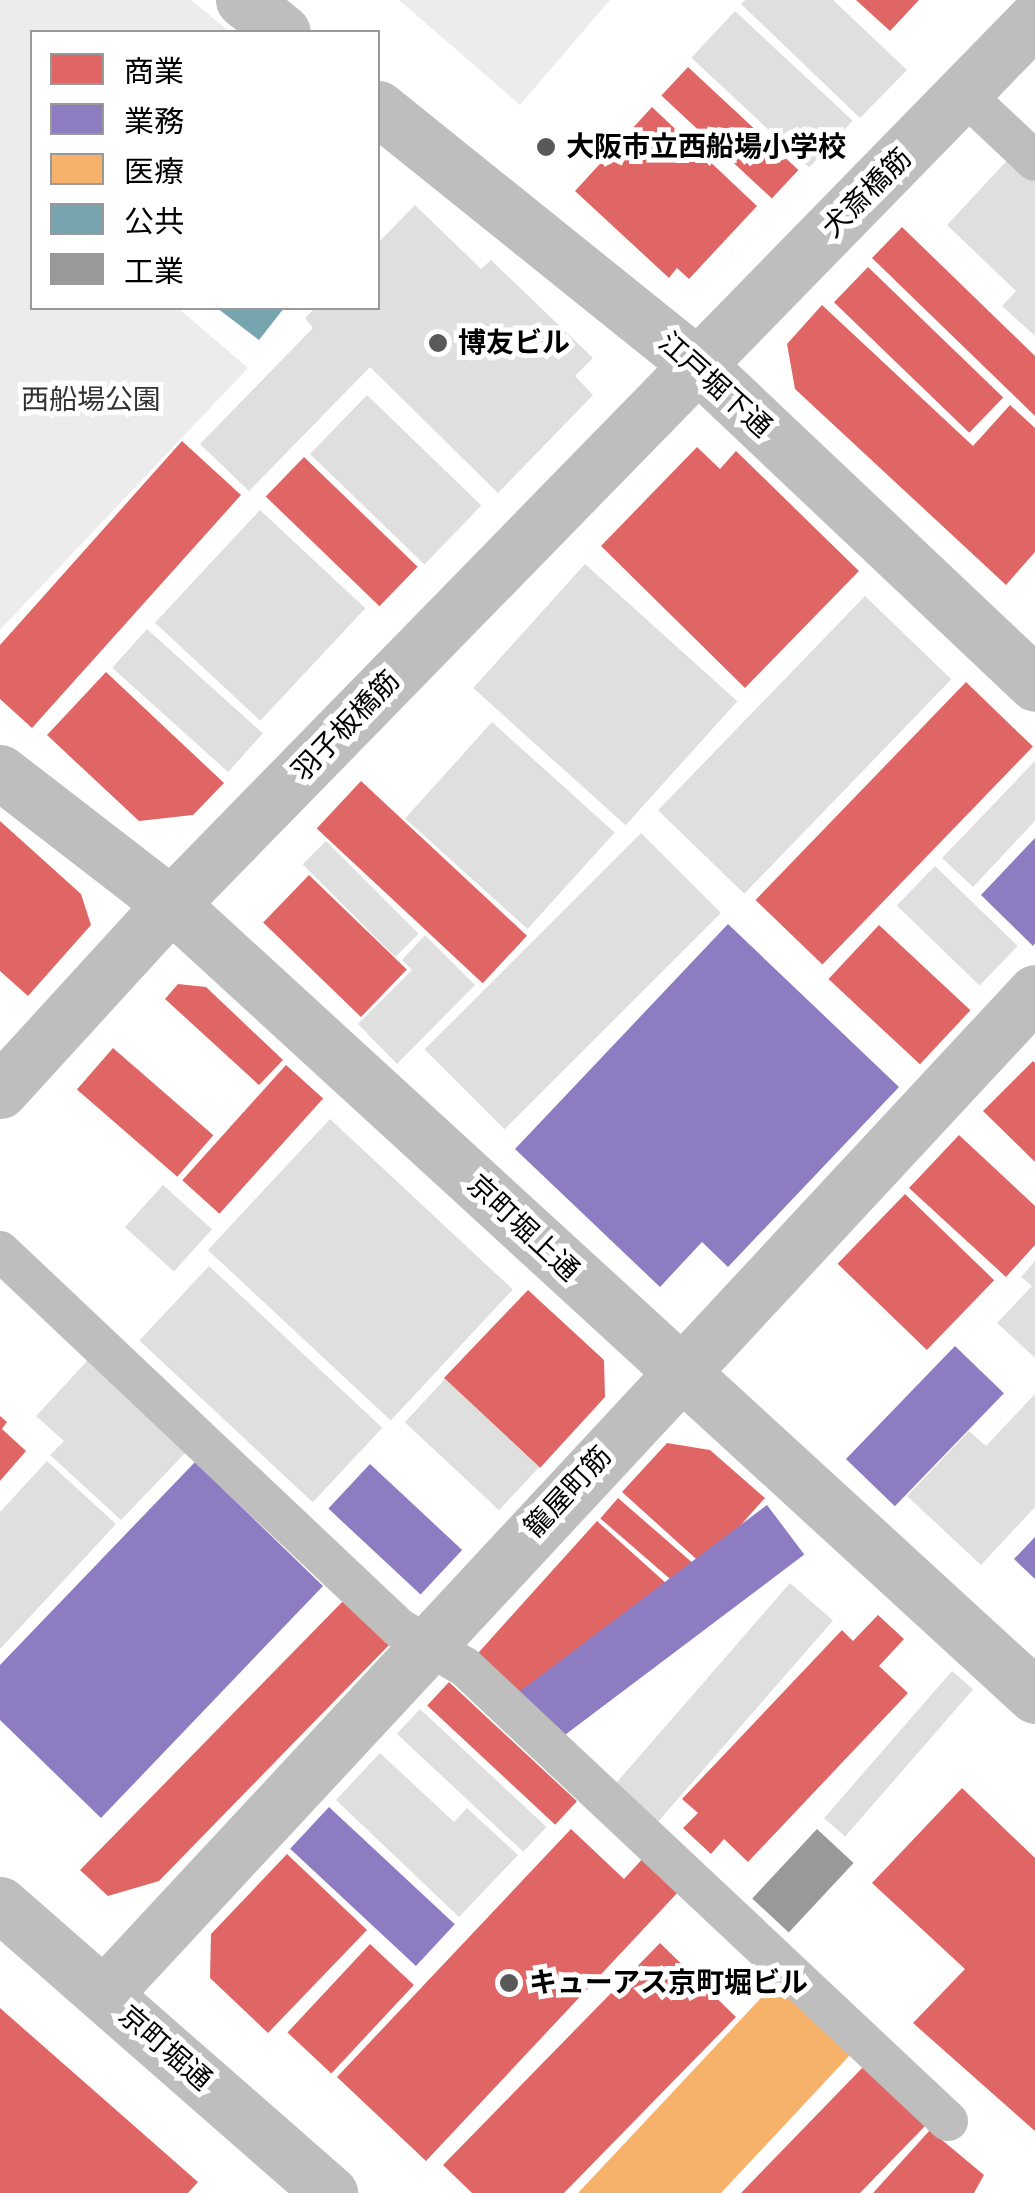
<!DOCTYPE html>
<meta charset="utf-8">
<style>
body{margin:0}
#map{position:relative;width:1035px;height:2193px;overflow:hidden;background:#fff;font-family:"Work Sans","Noto Sans JP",sans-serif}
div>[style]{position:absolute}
.green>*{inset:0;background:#ececec}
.shops>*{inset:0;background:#e06666;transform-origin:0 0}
.offices>*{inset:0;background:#8e7cc3;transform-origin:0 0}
.health>*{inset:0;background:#f6b26b}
.public>*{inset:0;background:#76a5af}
.industry>*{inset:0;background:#999;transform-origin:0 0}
.building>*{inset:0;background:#dfdfdf;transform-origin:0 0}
.service>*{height:40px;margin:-20px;padding:0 20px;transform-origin:20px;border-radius:20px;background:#bebebe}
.minor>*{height:55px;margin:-27.5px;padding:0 27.5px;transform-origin:27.5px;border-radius:27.5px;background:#bebebe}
.dots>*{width:28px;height:28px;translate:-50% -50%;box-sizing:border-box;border:5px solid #fff;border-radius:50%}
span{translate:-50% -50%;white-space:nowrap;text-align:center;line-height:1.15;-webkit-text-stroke:10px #fff;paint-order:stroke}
.poi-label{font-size:28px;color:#000;font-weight:700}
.left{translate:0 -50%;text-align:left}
.street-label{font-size:28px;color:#000}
.park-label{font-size:28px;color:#333}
.legend{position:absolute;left:30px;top:30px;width:350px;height:280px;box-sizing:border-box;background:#fff;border:2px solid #999;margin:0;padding:12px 18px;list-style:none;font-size:30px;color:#000}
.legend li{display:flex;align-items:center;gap:20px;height:50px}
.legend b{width:50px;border:2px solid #999}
</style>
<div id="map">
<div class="green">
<i style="clip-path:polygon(0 0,191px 0,230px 32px,32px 32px,32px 308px,178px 308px,248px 368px,0 630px)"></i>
<i style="clip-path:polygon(399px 0,610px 0,520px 105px)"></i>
</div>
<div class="shops">
<i style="clip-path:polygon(856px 0,919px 0,890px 31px)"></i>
<i style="left:688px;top:67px;width:151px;height:39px;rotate:43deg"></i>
<i style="clip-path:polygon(652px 107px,757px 206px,689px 279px,677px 268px,669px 278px,575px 191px)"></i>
<i style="clip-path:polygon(902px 227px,1035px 356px,1035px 416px,872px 258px)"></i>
<i style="left:868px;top:267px;width:188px;height:49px;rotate:44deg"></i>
<i style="clip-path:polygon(822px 305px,973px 446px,1010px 405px,1035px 428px,1035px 552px,1006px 585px,795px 389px,787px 344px)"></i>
<i style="clip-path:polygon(182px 441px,241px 495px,32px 728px,0 699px,0 645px)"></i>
<i style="clip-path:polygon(697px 447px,720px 469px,736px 451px,859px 571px,745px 688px,601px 546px)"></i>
<i style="left:304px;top:457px;width:158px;height:55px;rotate:44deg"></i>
<i style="clip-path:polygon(106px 672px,224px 783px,193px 815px,139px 821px,47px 735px)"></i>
<i style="left:966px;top:682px;width:93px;height:303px;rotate:44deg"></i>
<i style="left:361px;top:781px;width:227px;height:65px;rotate:43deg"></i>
<i style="clip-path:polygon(0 821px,81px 894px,91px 925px,28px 996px,0 971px)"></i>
<i style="left:309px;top:875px;width:136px;height:66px;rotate:44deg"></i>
<i style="left:879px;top:925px;width:125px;height:74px;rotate:43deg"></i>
<i style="clip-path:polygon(178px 984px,206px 987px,283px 1060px,259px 1085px,165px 999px)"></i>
<i style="left:113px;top:1048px;width:133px;height:55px;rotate:41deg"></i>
<i style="clip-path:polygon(1033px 1061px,1035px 1063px,1035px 1162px,983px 1111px)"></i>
<i style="left:286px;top:1065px;width:50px;height:155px;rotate:42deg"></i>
<i style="clip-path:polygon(959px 1135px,1035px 1206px,1035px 1245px,1006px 1277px,909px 1188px)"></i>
<i style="left:905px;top:1194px;width:124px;height:97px;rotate:44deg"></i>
<i style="clip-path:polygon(528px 1290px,604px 1360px,605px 1397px,540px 1468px,444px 1378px)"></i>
<i style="clip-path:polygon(0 1416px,7px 1422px,2px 1429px,26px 1451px,0 1481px)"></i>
<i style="clip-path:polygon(667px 1443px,710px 1450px,765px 1498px,704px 1566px,622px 1492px)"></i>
<i style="left:618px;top:1498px;width:110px;height:27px;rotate:41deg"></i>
<i style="left:597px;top:1521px;width:108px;height:182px;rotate:42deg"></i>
<i style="clip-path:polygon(347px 1597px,392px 1642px,159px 1881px,108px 1896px,80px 1870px)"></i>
<i style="clip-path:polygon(878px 1615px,904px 1639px,879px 1666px,908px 1693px,748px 1862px,724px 1839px,711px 1854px,683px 1828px,698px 1813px,682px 1799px,842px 1630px,853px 1641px)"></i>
<i style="left:449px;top:1682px;width:175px;height:32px;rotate:43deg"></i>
<i style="clip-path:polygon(962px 1788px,1035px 1858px,1035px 2131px,913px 2023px,965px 1969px,872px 1883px)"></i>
<i style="clip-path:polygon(571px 1829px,624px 1879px,645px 1856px,681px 1889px,426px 2161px,337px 2077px)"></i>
<i style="clip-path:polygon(287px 1854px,367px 1930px,268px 2033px,210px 1978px,211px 1934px)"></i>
<i style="clip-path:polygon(660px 1943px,736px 2017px,564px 2193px,472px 2193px,443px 2165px)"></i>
<i style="left:370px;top:1944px;width:60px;height:121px;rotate:43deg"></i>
<i style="clip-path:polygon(0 2008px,198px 2182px,188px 2193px,0 2193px)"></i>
<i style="clip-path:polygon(865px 2065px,926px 2125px,860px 2193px,741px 2193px)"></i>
<i style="clip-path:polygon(930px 2130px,984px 2175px,974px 2193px,873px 2193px)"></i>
</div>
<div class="offices">
<i style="clip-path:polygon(1035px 838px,1035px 943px,1033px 946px,981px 895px)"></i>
<i style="clip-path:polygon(728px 924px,899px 1087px,728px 1267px,702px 1242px,660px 1287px,515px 1149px)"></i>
<i style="left:955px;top:1346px;width:68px;height:157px;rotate:44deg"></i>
<i style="clip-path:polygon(195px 1462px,323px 1586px,101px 1818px,0 1720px,0 1665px)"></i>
<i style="left:370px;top:1464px;width:126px;height:61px;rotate:43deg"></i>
<i style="left:767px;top:1505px;width:62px;height:309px;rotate:53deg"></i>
<i style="clip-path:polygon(1035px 1537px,1035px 1579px,1014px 1559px)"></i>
<i style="left:329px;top:1807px;width:172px;height:57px;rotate:43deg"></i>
</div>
<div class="health">
<i style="clip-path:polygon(775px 1983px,850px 2055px,721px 2193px,578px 2193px)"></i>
</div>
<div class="public">
<i style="clip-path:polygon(217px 308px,284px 308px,259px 340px)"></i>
</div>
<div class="industry">
<i style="left:817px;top:1829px;width:50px;height:95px;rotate:43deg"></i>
</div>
<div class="building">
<i style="clip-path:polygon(745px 0,833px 0,907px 70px,860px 118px,741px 4px)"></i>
<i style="left:735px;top:11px;width:161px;height:64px;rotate:43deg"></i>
<i style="clip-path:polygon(1014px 153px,1035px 173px,1035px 336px,1002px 306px,1016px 291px,947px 225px)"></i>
<i style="clip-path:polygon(415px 205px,481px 269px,491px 260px,593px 358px,575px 376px,593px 395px,498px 493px,370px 367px,249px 491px,200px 444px,313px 328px,305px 318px,315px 308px,378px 308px,378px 243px)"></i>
<i style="left:367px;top:395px;width:159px;height:82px;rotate:44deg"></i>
<i style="left:260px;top:510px;width:144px;height:154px;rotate:43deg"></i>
<i style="left:585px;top:564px;width:205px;height:167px;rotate:42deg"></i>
<i style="left:865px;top:596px;width:120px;height:298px;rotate:44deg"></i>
<i style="left:147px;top:629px;width:156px;height:52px;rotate:42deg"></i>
<i style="left:492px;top:722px;width:165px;height:130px;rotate:42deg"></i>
<i style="clip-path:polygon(1035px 761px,1035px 821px,973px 887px,942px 858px)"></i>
<i style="left:641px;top:833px;width:113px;height:306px;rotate:45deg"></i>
<i style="left:326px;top:841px;width:131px;height:33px;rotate:45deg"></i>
<i style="left:935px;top:866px;width:115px;height:55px;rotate:44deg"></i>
<i style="clip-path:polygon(425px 935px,475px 985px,397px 1064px,358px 1024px,412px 970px,402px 960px)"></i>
<i style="left:330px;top:1119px;width:250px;height:179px;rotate:43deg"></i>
<i style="left:163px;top:1185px;width:66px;height:57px;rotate:42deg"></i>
<i style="clip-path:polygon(1035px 1261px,1035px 1358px,997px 1323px,1032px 1286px,1021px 1277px)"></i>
<i style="left:209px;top:1266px;width:237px;height:102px;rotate:43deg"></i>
<i style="clip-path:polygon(89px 1359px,188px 1450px,121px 1520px,50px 1455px,64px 1441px,36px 1416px)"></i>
<i style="left:445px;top:1379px;width:129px;height:59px;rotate:43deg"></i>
<i style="clip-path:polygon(1035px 1394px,1035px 1507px,981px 1565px,907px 1496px,969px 1431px,986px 1446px)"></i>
<i style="clip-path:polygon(47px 1461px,116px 1524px,0 1649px,0 1512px)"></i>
<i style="left:790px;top:1583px;width:57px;height:271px;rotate:41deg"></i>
<i style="left:952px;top:1671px;width:28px;height:195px;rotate:41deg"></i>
<i style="left:420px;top:1709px;width:173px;height:34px;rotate:43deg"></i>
<i style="clip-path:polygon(380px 1753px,454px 1822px,467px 1808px,518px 1855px,459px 1917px,336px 1800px)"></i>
</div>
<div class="service">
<i style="left:965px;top:95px;width:96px;rotate:43.3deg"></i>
<i style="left:0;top:1251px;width:549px;rotate:43.38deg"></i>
<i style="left:399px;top:1628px;width:77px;rotate:30.6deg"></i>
<i style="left:465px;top:1667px;width:663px;rotate:43.23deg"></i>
</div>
<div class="minor">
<i style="left:243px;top:0;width:51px;rotate:38.7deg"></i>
<i style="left:378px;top:108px;width:410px;rotate:38.8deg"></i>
<i style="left:698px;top:365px;width:464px;rotate:43.4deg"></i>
<i style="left:0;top:772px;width:216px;rotate:37.7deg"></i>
<i style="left:171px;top:904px;width:1172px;rotate:42.51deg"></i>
<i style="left:0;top:1091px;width:253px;rotate:-47.6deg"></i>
<i style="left:171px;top:904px;width:1237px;rotate:-45.69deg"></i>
<i style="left:0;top:1904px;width:439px;rotate:41.2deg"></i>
<i style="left:104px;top:1994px;width:1368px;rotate:-47.1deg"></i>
</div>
<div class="dots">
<i style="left:546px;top:147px;background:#595959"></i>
<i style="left:438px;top:343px;background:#595959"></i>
<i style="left:509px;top:1983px;background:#595959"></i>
</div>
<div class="poi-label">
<span class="left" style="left:566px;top:147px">大阪市立西船場小学校</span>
<span class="left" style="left:458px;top:343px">博友ビル</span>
<span class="left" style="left:529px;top:1983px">キューアス京町堀ビル</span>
</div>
<div class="street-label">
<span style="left:867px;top:193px;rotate:-45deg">犬斎橋筋</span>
<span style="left:715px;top:385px;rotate:42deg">江戸堀下通</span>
<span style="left:346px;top:726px;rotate:-46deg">羽子板橋筋</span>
<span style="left:523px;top:1228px;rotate:43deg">京町堀上通</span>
<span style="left:568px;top:1492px;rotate:-47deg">籠屋町筋</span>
<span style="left:165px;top:2048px;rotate:41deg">京町堀通</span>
</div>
<div class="park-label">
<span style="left:91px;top:400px">西船場公園</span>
</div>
<ul class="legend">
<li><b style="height:28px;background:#e06666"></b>商業</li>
<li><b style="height:28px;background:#8e7cc3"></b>業務</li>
<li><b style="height:28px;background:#f6b26b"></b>医療</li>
<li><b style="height:28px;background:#76a5af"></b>公共</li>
<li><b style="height:28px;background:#999"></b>工業</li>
</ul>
</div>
